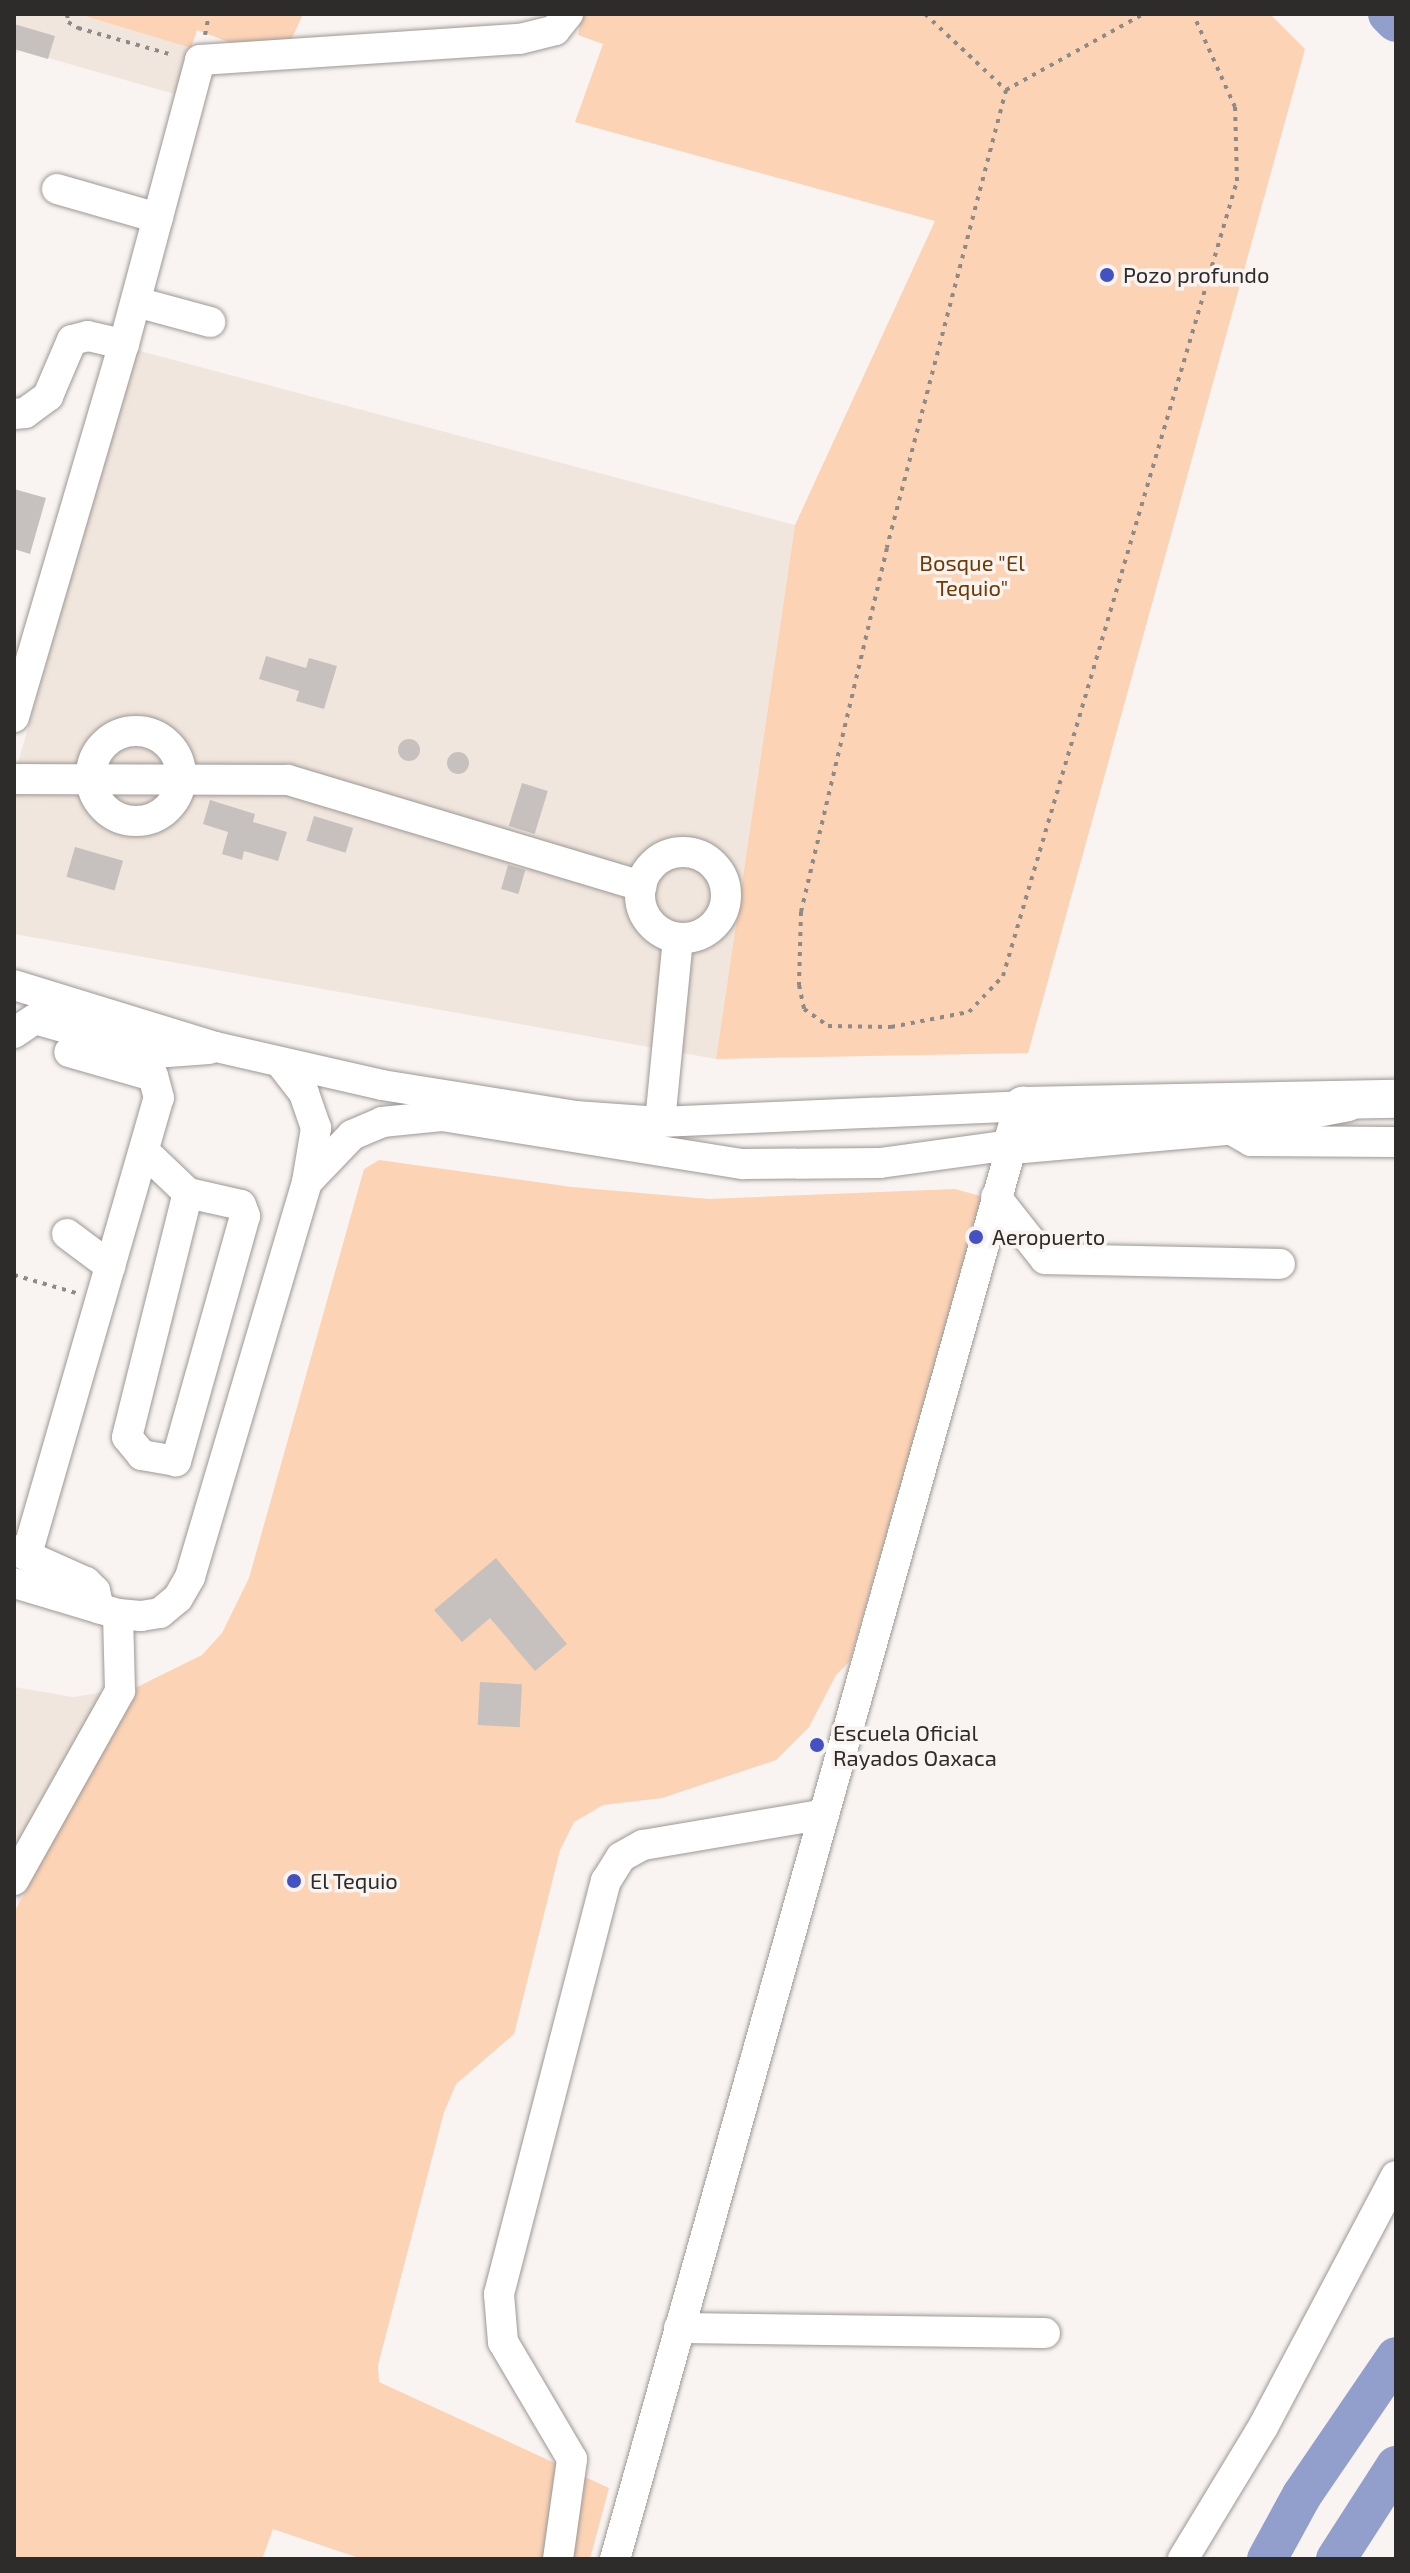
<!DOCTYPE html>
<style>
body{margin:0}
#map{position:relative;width:1410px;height:2573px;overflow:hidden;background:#f9f4f1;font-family:"Exo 2",sans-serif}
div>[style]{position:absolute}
.built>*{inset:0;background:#f1e6dd}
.green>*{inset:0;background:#fcd3b5}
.river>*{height:40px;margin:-20px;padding:0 20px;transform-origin:20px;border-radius:20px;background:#929fcc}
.building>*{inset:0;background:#c6c1be;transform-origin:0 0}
.round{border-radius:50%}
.path>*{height:4px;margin-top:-2px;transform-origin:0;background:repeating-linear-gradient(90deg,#8d8a88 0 4px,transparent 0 10px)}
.roads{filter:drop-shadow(0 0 2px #9d9895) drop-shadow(0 0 2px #9d9895)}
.minor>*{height:30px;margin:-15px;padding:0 15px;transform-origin:15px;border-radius:15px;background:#fff}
.minor>.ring{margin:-15px;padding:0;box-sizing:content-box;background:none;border:30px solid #fff;border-radius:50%}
.major>*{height:38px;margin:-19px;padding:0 19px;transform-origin:19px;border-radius:19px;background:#fff}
.dots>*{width:22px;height:22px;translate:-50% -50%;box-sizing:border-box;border:4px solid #f9f4f1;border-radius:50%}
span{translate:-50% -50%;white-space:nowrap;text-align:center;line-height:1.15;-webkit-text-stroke:7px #f9f4f1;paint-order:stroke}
.poi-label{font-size:22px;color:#2e2c2b}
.left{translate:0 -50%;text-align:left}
.park-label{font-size:22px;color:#6f3900}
.frame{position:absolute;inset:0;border:16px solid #2e2c2b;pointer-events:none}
</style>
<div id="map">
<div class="built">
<i style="clip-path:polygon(14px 14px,78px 14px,191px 48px,178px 95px,20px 50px,14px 56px)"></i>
<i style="clip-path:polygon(136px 350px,795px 525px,716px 1059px,14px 934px,14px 777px)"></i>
<i style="clip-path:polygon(14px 1687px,73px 1697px,137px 1687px,18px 1915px)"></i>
</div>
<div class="green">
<i style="clip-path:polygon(78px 14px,303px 14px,281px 62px,197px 30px,191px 48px)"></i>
<i style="clip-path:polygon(547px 14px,1270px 14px,1305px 49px,1028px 1053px,716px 1059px,795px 525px,935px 221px,575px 122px,603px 44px,578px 35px,580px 24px)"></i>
<i style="clip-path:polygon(379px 1160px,572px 1187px,709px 1199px,955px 1189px,984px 1197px,850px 1661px,836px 1675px,809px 1727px,776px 1760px,662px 1798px,603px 1805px,574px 1822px,560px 1850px,514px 2034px,456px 2084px,444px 2112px,378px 2365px,379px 2382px,609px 2488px,590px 2559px,362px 2559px,273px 2529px,262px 2559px,14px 2559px,14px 1913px,137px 1687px,202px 1655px,222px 1633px,249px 1578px,364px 1169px)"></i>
</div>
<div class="river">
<i style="left:1388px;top:14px;width:11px;rotate:45deg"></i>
<i style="left:1267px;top:2559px;width:73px;rotate:-61.3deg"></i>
<i style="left:1302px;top:2495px;width:167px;rotate:-55.7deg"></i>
<i style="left:1336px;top:2559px;width:111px;rotate:-57.2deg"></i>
</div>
<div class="building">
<i style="clip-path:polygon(14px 24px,55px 36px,48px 59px,14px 49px)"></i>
<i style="clip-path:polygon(14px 489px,46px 498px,30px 554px,14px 549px)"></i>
<i style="clip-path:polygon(266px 656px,306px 668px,309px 658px,337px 666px,324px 709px,296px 701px,299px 691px,259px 679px)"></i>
<i class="round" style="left:398px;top:739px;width:22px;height:22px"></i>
<i class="round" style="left:447px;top:752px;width:22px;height:22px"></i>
<i style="left:522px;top:783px;width:27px;height:45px;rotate:17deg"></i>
<i style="clip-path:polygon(210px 800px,255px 814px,253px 822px,287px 832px,278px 861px,244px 851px,242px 860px,222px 854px,228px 832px,203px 824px)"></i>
<i style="left:314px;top:816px;width:41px;height:26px;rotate:17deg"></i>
<i style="left:75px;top:847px;width:50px;height:31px;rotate:16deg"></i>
<i style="left:508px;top:865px;width:18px;height:25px;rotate:16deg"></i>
<i style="clip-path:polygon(496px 1558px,567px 1644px,535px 1671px,490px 1618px,462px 1642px,434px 1610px)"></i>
<i style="left:480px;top:1682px;width:42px;height:43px;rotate:3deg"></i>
</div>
<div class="path">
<i style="left:67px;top:14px;width:8px;rotate:83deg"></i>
<i style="left:68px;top:22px;width:12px;rotate:31deg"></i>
<i style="left:78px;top:28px;width:99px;rotate:15.9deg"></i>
<i style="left:925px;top:14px;width:111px;rotate:43.2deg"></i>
<i style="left:1006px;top:90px;width:473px;rotate:104.6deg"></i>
<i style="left:887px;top:548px;width:374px;rotate:103.3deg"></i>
<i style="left:801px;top:912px;width:73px;rotate:91.6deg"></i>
<i style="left:799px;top:985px;width:25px;rotate:78deg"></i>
<i style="left:804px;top:1009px;width:29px;rotate:35deg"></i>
<i style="left:828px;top:1026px;width:63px;rotate:0.9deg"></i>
<i style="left:891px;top:1027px;width:79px;rotate:-10.9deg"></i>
<i style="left:969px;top:1012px;width:50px;rotate:-46.6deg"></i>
<i style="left:1003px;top:976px;width:829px;rotate:-73.6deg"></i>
<i style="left:1237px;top:181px;width:74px;rotate:-91.5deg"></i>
<i style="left:1235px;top:107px;width:102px;rotate:-114.3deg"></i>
<i style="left:205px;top:35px;width:21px;rotate:-79deg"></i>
<i style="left:1006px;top:90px;width:157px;rotate:-29deg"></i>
<i style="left:14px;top:1275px;width:65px;rotate:16.2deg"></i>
</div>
<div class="roads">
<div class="minor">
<i style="left:57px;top:189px;width:105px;rotate:16deg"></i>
<i style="left:136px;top:302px;width:77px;rotate:15.1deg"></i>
<i style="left:14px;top:414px;width:11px;rotate:-5deg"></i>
<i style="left:25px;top:413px;width:29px;rotate:-36deg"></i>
<i style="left:48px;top:396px;width:61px;rotate:-66.8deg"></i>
<i style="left:72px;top:340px;width:16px;rotate:-14deg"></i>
<i style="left:88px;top:336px;width:37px;rotate:13deg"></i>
<i style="left:14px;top:717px;width:389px;rotate:-73.6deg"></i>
<i style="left:124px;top:344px;width:294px;rotate:-75deg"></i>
<i style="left:200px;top:60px;width:321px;rotate:-3.8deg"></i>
<i style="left:520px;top:39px;width:36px;rotate:-14deg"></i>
<i style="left:555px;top:30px;width:21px;rotate:-51deg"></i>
<i class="ring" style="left:91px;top:731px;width:60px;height:60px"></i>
<i style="left:14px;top:779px;width:274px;rotate:0.2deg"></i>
<i style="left:288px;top:780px;width:369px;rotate:16.7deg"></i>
<i class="ring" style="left:640px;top:852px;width:56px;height:56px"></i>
<i style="left:14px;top:985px;width:211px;rotate:17.1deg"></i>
<i style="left:216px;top:1047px;width:170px;rotate:12.9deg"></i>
<i style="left:382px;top:1085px;width:195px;rotate:9.1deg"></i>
<i style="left:575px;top:1116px;width:85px;rotate:4deg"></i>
<i style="left:660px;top:1122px;width:363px;rotate:-2.5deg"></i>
<i style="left:14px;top:1033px;width:25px;rotate:-34deg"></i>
<i style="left:35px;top:1019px;width:124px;rotate:15.9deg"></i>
<i style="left:154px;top:1053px;width:55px;rotate:-4.2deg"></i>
<i style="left:660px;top:1122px;width:185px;rotate:-84.4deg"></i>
<i style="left:1225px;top:1126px;width:30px;rotate:30deg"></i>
<i style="left:1251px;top:1141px;width:145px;rotate:0.4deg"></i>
<i style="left:144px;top:1151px;width:61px;rotate:43.7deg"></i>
<i style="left:188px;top:1193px;width:54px;rotate:12.8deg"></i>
<i style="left:241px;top:1205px;width:12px;rotate:70deg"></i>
<i style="left:245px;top:1216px;width:255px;rotate:105.7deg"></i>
<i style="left:176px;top:1461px;width:35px;rotate:-170deg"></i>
<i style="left:142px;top:1455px;width:23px;rotate:-130deg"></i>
<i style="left:127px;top:1437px;width:252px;rotate:-76deg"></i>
<i style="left:307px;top:1182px;width:65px;rotate:-46.2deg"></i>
<i style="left:352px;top:1135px;width:33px;rotate:-23deg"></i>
<i style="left:382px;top:1122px;width:60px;rotate:-5.7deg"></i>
<i style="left:442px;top:1116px;width:305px;rotate:9.1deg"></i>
<i style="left:743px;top:1164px;width:137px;rotate:-0.4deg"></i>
<i style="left:880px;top:1163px;width:133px;rotate:-7.8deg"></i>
<i style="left:1012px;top:1145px;width:1469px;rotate:105.68deg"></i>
<i style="left:996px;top:1197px;width:79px;rotate:51.7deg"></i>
<i style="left:1045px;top:1259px;width:235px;rotate:1.2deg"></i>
<i style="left:67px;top:1234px;width:54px;rotate:36.7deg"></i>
<i style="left:14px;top:1550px;width:79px;rotate:24deg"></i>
<i style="left:86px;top:1582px;width:13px;rotate:45deg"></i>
<i style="left:95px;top:1591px;width:18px;rotate:77deg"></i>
<i style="left:27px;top:1554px;width:475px;rotate:-73.9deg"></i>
<i style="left:159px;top:1098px;width:23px;rotate:-105deg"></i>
<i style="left:153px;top:1076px;width:87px;rotate:-164.1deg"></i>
<i style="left:14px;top:1583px;width:109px;rotate:16.6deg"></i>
<i style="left:118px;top:1614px;width:23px;rotate:5deg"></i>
<i style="left:141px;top:1616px;width:19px;rotate:-9deg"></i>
<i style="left:160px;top:1613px;width:23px;rotate:-40deg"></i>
<i style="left:178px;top:1598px;width:24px;rotate:-60deg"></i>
<i style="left:190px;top:1577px;width:412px;rotate:-73.5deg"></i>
<i style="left:307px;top:1182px;width:55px;rotate:-80.5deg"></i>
<i style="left:316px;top:1128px;width:37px;rotate:-109deg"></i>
<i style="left:304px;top:1093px;width:39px;rotate:-128deg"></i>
<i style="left:14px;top:1880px;width:217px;rotate:-60.7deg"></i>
<i style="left:120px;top:1691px;width:77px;rotate:-91.5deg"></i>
<i style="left:679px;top:2328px;width:366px;rotate:0.8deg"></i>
<i style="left:558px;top:2559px;width:101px;rotate:-82deg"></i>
<i style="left:572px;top:2459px;width:136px;rotate:-120.5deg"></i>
<i style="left:503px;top:2342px;width:48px;rotate:-94.8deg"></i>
<i style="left:499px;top:2294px;width:427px;rotate:-75.5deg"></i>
<i style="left:606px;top:1881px;width:28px;rotate:-58deg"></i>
<i style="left:621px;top:1857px;width:25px;rotate:-29deg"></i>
<i style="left:643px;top:1845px;width:181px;rotate:-9.6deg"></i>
<i style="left:1183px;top:2559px;width:154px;rotate:-58.8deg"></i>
<i style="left:1263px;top:2427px;width:284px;rotate:-62.1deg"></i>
</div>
<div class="major">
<i style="left:1348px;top:1102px;width:125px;rotate:169deg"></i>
<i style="left:1225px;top:1126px;width:214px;rotate:174.9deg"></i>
<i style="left:1012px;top:1145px;width:41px;rotate:-74.2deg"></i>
<i style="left:1023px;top:1106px;width:373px;rotate:-1.1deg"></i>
</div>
</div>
<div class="dots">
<i style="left:1107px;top:275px;background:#4351c5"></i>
<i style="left:976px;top:1237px;background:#4351c5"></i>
<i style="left:817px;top:1745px;background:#4351c5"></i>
<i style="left:294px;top:1881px;background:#4351c5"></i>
</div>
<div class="poi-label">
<span class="left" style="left:1123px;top:275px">Pozo profundo</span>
<span class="left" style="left:992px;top:1237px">Aeropuerto</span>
<span class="left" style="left:833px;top:1745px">Escuela Oficial<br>Rayados Oaxaca</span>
<span class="left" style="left:310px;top:1881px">El Tequio</span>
</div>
<div class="park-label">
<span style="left:972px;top:575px">Bosque "El<br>Tequio"</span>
</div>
<div class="frame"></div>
</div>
